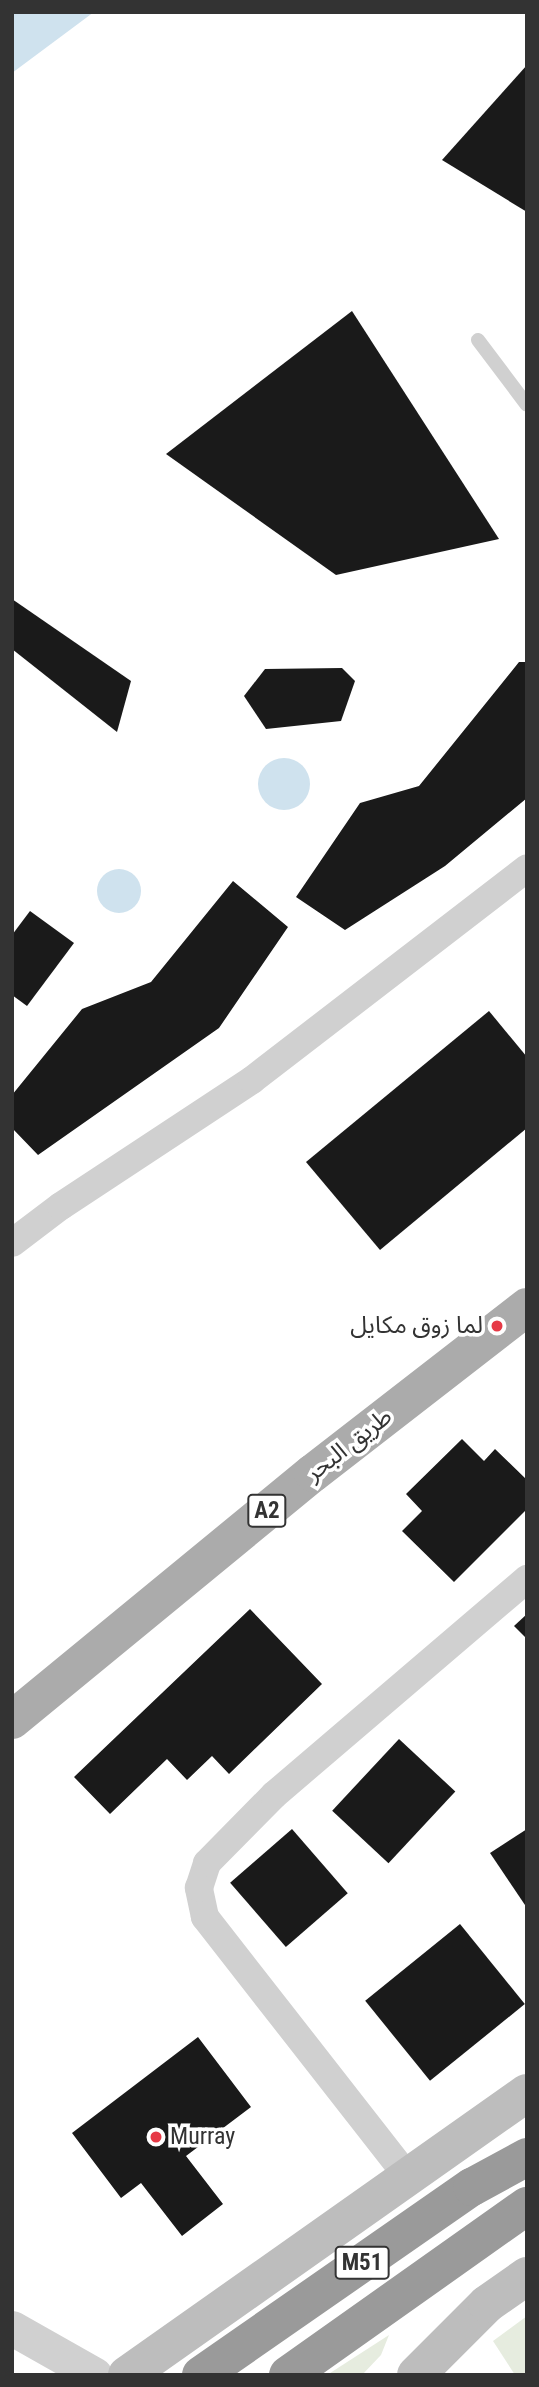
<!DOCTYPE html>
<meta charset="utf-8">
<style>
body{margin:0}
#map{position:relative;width:539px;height:2387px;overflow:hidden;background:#fff;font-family:"Roboto Condensed","Noto Sans Arabic",sans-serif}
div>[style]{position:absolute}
.green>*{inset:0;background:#e6ecdf}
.water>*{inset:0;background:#cfe2ee}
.round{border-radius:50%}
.building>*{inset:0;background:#1a1a1a;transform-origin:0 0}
.service>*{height:14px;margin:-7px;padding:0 7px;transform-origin:7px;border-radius:7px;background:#d0d0d0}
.minor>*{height:28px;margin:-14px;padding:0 14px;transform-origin:14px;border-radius:14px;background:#d0d0d0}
.tertiary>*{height:35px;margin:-17.5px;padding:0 17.5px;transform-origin:17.5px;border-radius:17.5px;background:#d0d0d0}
.secondary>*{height:38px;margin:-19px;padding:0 19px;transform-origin:19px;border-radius:19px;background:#bdbdbd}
.primary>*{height:38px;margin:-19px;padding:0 19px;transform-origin:19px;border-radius:19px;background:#ababab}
.motorway>*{height:38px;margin:-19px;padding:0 19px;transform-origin:19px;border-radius:19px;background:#9a9a9a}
.dots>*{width:19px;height:19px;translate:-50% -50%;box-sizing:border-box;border:4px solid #fff;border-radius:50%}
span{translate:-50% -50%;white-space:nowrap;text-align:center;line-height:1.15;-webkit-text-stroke:7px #fff;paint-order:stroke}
.shield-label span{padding:2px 5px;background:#fff;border:2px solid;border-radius:5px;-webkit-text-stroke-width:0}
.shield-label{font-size:23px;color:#333;font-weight:700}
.poi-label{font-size:24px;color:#333}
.right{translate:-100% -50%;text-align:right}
.left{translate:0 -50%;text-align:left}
.street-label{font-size:24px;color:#333}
.frame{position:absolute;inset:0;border:14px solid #333;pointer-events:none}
</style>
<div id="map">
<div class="green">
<i style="clip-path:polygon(527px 2316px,527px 2375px,515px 2375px,493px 2341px)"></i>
<i style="clip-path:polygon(389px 2335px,381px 2355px,362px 2375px,327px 2375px)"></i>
</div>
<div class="water">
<i style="clip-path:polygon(12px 12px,94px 12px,12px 73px)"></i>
<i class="round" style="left:258px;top:758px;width:52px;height:52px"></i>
<i class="round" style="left:97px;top:869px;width:44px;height:44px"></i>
</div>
<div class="building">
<i style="clip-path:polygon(527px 65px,527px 212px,442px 160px)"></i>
<i style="clip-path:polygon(352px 311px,499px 539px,336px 575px,166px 454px)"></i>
<i style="clip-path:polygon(12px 599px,131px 681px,117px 732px,12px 649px)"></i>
<i style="clip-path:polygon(519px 662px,527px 662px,527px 798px,445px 866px,345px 930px,296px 897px,360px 803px,419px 786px)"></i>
<i style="clip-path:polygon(342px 668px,355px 681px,341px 721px,266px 729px,244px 696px,265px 669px)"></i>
<i style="clip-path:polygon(233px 881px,288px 927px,219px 1028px,38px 1155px,12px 1128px,12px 1095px,82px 1009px,151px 982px)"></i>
<i style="clip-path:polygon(30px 911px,74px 943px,27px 1006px,12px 995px,12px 935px)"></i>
<i style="clip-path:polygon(489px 1011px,527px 1057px,527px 1128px,380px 1250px,306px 1162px)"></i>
<i style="clip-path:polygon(462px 1439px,484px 1461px,495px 1449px,527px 1480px,527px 1509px,454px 1582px,402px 1531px,422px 1511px,406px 1494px)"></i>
<i style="clip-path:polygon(250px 1609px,322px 1684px,229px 1774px,212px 1756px,187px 1780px,167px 1759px,110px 1814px,74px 1777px)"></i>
<i style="clip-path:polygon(527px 1614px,527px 1639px,514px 1626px)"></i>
<i style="left:399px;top:1739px;width:77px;height:98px;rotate:43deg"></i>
<i style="left:292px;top:1829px;width:85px;height:82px;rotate:49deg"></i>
<i style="clip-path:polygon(527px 1829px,527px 1908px,490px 1853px)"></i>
<i style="left:460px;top:1924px;width:103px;height:122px;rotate:51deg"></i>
<i style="clip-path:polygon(198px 2037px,251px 2107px,186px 2156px,223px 2204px,182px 2236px,141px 2183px,121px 2198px,72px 2133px)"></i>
</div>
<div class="service">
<i style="left:478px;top:340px;width:81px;rotate:53deg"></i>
</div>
<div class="minor">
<i style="left:12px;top:1243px;width:61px;rotate:-37.1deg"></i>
<i style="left:61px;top:1206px;width:229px;rotate:-33.4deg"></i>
<i style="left:252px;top:1080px;width:347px;rotate:-37.6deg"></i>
<i style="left:408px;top:2177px;width:330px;rotate:-128deg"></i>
<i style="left:205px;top:1917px;width:30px;rotate:-102deg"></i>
<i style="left:199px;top:1888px;width:26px;rotate:-72deg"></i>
<i style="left:207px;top:1863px;width:95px;rotate:-45.4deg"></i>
<i style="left:274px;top:1795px;width:333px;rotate:-40.5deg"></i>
</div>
<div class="tertiary">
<i style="left:12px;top:2328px;width:95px;rotate:29.5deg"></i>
</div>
<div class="secondary">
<i style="left:127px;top:2375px;width:489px;rotate:-35.2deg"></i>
<i style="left:416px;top:2375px;width:100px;rotate:-45deg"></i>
<i style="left:487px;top:2304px;width:49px;rotate:-35deg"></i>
</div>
<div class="primary">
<i style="left:12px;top:1720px;width:389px;rotate:-39.4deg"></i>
<i style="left:313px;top:1473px;width:271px;rotate:-37.8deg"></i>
</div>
<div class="motorway">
<i style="left:201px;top:2375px;width:330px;rotate:-34.8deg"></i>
<i style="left:472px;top:2187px;width:63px;rotate:-28.6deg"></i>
<i style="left:288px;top:2375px;width:293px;rotate:-35.3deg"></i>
</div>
<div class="dots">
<i style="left:497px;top:1326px;background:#e63946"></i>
<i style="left:156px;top:2137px;background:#e63946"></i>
</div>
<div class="shield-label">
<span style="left:267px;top:1511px">A2</span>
<span style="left:362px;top:2263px">M51</span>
</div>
<div class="poi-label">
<span class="right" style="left:483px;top:1326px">لما زوق مكايل</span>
<span class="left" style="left:170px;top:2137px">Murray</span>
</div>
<div class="street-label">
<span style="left:349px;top:1445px;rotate:-38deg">طريق البحر</span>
</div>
<div class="frame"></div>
</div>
